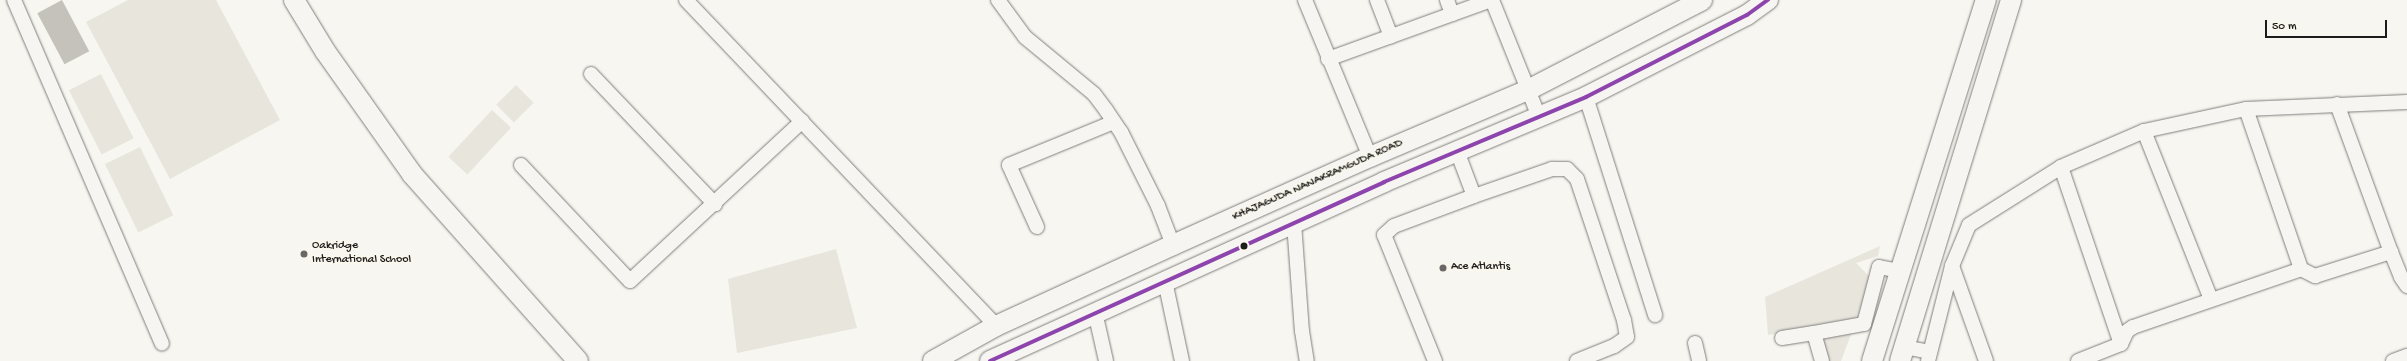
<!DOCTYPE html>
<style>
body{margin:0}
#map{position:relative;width:2407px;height:361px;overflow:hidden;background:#f8f6f0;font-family:"Gochi Hand",sans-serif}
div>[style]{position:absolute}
.green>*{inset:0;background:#e8e5dd;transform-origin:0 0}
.water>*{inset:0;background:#c5c2bc;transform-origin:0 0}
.roads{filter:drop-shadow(0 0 1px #7f7e7b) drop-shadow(0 0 1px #7f7e7b)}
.street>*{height:14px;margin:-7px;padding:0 7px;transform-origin:7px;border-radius:7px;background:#f6f5f1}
.secondary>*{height:20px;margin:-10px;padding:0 10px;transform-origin:10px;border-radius:10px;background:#f6f5f1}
.bus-1>*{height:4px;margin:-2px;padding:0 2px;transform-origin:2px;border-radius:2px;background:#8e44ad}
.dots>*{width:11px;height:11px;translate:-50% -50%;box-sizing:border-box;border:2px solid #fbf7ec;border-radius:50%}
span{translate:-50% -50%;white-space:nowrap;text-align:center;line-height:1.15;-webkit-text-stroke:3px #fbf7ec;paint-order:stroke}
.street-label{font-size:12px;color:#1c1c1c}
.poi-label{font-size:12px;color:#1c1c1c}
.left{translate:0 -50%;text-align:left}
.scale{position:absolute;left:2265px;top:20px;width:122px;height:18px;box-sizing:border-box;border:2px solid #1c1c1c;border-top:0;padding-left:5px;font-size:12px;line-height:14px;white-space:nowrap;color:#1c1c1c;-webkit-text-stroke:3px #fbf7ec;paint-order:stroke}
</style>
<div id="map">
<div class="green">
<i style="clip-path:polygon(128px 0,216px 0,280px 120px,170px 179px,86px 22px)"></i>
<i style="left:101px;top:74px;width:72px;height:36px;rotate:63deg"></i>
<i style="left:516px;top:85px;width:25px;height:28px;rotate:45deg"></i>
<i style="left:492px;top:110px;width:26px;height:64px;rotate:43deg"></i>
<i style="left:140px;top:147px;width:76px;height:39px;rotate:64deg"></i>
<i style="clip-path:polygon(1880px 246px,1878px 256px,1856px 263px,1872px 279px,1841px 361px,1826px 361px,1808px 328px,1768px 335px,1765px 297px)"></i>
<i style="clip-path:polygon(836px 249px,857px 328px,737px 353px,728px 279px)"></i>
</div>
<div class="water">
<i style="left:62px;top:0;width:58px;height:28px;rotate:62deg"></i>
</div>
<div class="roads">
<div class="street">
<i style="left:14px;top:0;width:374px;rotate:66.7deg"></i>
<i style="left:686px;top:0;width:450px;rotate:46.4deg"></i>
<i style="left:998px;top:0;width:46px;rotate:53.9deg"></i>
<i style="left:1025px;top:37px;width:89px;rotate:39.6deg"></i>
<i style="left:1094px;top:94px;width:20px;rotate:53deg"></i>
<i style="left:1106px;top:110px;width:27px;rotate:56deg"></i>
<i style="left:1121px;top:132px;width:83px;rotate:63.4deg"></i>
<i style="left:1158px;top:206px;width:42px;rotate:69deg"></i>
<i style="left:1305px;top:0;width:170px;rotate:67.5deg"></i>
<i style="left:1377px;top:0;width:39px;rotate:69deg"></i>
<i style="left:1447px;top:0;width:15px;rotate:70deg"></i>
<i style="left:1492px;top:0;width:126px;rotate:68.1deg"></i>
<i style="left:1328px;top:59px;width:173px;rotate:-19.9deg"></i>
<i style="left:591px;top:74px;width:180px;rotate:46.4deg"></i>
<i style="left:1586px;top:97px;width:229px;rotate:72.4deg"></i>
<i style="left:2337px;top:104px;width:158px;rotate:70deg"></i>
<i style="left:2246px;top:109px;width:169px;rotate:71deg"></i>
<i style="left:2144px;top:131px;width:181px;rotate:68.3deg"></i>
<i style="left:1457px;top:151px;width:48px;rotate:69.3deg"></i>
<i style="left:521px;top:165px;width:159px;rotate:46.8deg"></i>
<i style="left:630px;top:281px;width:235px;rotate:-42.9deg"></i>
<i style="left:2061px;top:167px;width:187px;rotate:71.3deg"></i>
<i style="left:1294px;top:223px;width:108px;rotate:85.8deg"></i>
<i style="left:1302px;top:331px;width:30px;rotate:81deg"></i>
<i style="left:1037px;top:227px;width:68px;rotate:-114.3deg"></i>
<i style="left:1009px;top:165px;width:113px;rotate:-22.3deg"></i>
<i style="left:1952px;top:266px;width:101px;rotate:70.3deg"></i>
<i style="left:1165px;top:281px;width:82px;rotate:78deg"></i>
<i style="left:1095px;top:312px;width:50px;rotate:77.3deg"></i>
<i style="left:1782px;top:338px;width:32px;rotate:-9deg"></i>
<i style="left:1695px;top:343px;width:18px;rotate:77deg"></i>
<i style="left:1904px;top:347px;width:26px;rotate:11deg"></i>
<i style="left:1435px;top:361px;width:136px;rotate:-112deg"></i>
<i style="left:1384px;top:235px;width:13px;rotate:-42deg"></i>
<i style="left:1394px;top:226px;width:85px;rotate:-20.6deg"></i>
<i style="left:1474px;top:196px;width:83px;rotate:-19.1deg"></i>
<i style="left:1552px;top:169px;width:15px"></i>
<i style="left:1567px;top:169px;width:14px;rotate:45deg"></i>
<i style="left:1577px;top:179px;width:149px;rotate:71.6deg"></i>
<i style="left:1624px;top:320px;width:17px;rotate:80deg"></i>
<i style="left:1627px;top:337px;width:16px;rotate:145deg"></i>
<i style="left:1614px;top:346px;width:40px;rotate:158deg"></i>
<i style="left:1822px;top:361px;width:29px;rotate:-106deg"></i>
<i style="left:1814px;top:333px;width:51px;rotate:-10.2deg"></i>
<i style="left:1864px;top:324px;width:59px;rotate:-75.3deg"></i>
<i style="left:1879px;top:267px;width:20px;rotate:11deg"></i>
<i style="left:1928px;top:361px;width:98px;rotate:-75.8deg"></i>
<i style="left:1952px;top:266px;width:44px;rotate:-67.5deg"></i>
<i style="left:1969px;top:225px;width:109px;rotate:-32.2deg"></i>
<i style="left:2061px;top:167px;width:90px;rotate:-23.4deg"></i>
<i style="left:2144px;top:131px;width:104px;rotate:-12.2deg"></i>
<i style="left:2246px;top:109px;width:161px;rotate:-2.5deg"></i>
<i style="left:2078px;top:361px;width:46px;rotate:-21.6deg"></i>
<i style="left:2121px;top:344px;width:14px;rotate:-65deg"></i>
<i style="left:2127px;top:331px;width:7px;rotate:-34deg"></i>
<i style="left:2133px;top:327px;width:178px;rotate:-19deg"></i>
<i style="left:2301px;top:269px;width:16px;rotate:27deg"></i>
<i style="left:2315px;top:276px;width:80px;rotate:-17.5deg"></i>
<i style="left:2391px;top:252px;width:27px;rotate:68deg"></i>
<i style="left:2401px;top:277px;width:11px;rotate:56deg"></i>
<i style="left:2393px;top:361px;width:15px;rotate:-20deg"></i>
</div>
<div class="secondary">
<i style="left:294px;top:0;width:60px;rotate:58.7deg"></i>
<i style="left:325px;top:51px;width:151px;rotate:54.7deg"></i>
<i style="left:412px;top:174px;width:250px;rotate:48.4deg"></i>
<i style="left:933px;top:361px;width:72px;rotate:-29.1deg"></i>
<i style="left:996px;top:326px;width:195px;rotate:-24.6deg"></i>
<i style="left:1173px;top:245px;width:216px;rotate:-24.1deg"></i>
<i style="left:1370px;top:157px;width:172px;rotate:-23deg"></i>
<i style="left:1528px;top:90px;width:196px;rotate:-27.3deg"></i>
<i style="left:990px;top:361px;width:433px;rotate:-24.4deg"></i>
<i style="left:1384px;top:182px;width:219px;rotate:-22.8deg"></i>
<i style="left:1586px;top:97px;width:181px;rotate:-27deg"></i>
<i style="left:1747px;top:15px;width:26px;rotate:-36deg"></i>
<i style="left:1872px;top:361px;width:379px;rotate:-72.5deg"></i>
<i style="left:1900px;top:361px;width:378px;rotate:-72.9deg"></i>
</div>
</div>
<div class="bus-1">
<i style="left:990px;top:361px;width:433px;rotate:-24.4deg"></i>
<i style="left:1384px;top:182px;width:219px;rotate:-22.8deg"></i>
<i style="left:1586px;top:97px;width:181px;rotate:-27deg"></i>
<i style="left:1747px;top:15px;width:26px;rotate:-36deg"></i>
</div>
<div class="dots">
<i style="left:1244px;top:246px;background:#1c1c1c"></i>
<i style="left:304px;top:254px;background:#696866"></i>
<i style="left:1443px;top:268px;background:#696866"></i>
</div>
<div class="street-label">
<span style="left:1318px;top:181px;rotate:-24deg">KHAJAGUDA NANAKRAMGUDA ROAD</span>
</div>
<div class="poi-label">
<span class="left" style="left:312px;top:254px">Oakridge<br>International School</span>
<span class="left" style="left:1451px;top:268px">Ace Atlantis</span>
</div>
<div class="scale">50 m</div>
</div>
